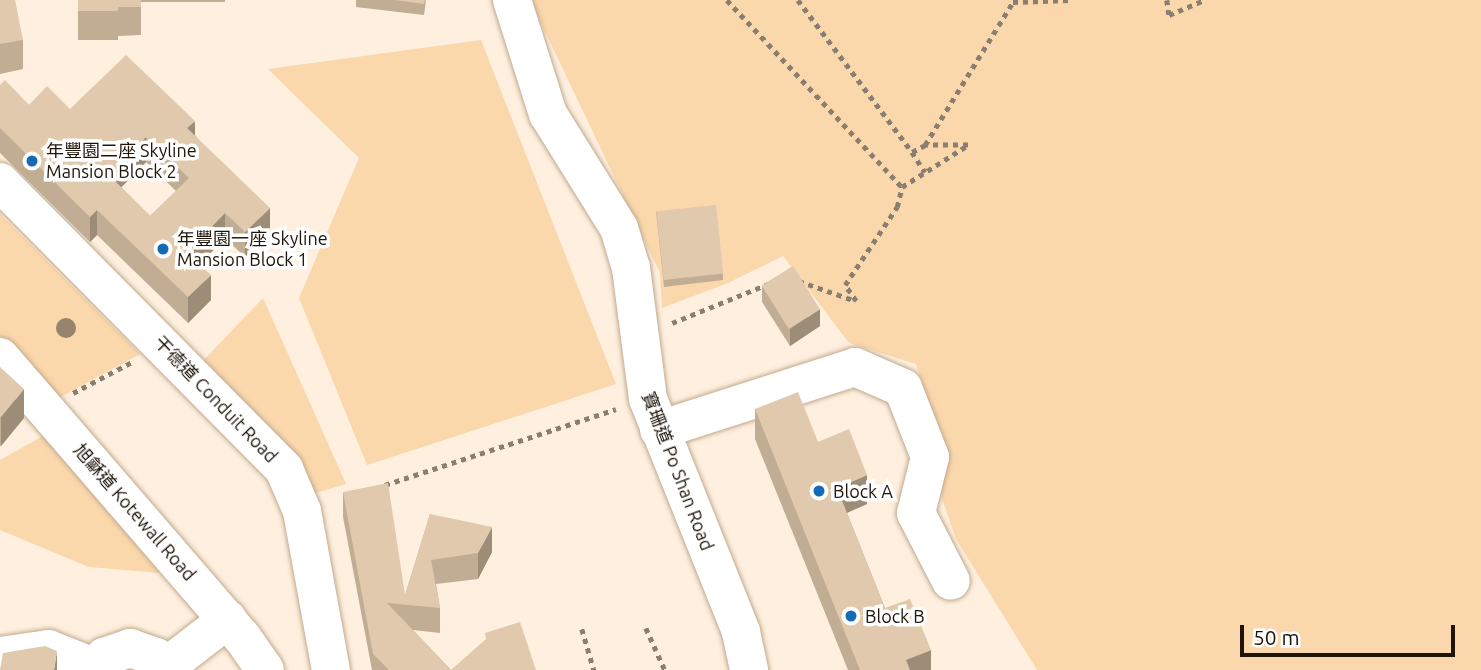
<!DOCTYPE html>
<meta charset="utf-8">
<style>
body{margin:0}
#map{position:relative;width:1481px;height:670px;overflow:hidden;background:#feefde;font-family:Ubuntu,"Noto Sans TC",sans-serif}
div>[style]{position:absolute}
.green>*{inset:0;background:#fbd7ac}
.path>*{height:4.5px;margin-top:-2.25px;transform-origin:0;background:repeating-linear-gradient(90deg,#8a7e71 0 5px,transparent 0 10px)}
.roads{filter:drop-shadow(0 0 2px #c1aa8e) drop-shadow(0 0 2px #c1aa8e)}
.minor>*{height:38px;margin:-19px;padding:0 19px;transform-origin:19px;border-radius:19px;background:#fff}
.trees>*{width:20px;height:20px;margin:-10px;border-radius:50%;background:#97846d}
.wall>*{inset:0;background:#c1ad94}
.shaded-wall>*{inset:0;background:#9d8d78}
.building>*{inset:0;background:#e0c9ac;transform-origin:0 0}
.dots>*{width:19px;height:19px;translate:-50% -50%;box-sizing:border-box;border:4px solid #fff;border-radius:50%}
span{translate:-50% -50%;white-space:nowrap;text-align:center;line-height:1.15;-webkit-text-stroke:7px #fff;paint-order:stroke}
.poi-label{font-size:18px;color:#1d150a}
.left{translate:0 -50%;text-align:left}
.street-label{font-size:18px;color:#1d150a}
.scale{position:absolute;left:1240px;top:625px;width:215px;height:32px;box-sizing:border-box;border:4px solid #1d150a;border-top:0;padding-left:9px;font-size:21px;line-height:24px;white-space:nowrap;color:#1d150a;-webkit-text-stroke:5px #fff;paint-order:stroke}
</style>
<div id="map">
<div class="green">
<i style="clip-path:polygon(530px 0,1481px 0,1481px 670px,1037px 670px,956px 539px,941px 496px,943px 447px,916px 364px,849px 343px,783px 256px,728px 283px,662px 308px,660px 273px)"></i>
<i style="clip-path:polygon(481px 40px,616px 384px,367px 465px,299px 298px,359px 158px,268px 69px)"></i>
<i style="clip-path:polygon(0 214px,140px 354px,57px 399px,0 336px)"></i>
<i style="clip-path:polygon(263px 298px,346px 484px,312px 494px,202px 362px)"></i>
<i style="clip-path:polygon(43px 436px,160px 573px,89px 567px,0 530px,0 460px)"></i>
</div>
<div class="path">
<i style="left:727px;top:0;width:256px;rotate:46.9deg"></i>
<i style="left:798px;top:0;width:190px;rotate:53.1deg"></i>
<i style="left:912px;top:152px;width:15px;rotate:-28deg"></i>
<i style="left:1167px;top:0;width:15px;rotate:82deg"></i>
<i style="left:1169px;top:15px;width:39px;rotate:-23deg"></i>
<i style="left:912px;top:152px;width:24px;rotate:57deg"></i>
<i style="left:799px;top:281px;width:60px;rotate:19.3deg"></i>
<i style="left:856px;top:301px;width:19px;rotate:-125deg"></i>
<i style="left:845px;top:285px;width:94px;rotate:-56.3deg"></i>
<i style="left:897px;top:207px;width:21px;rotate:-76deg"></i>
<i style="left:902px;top:187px;width:78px;rotate:-32.5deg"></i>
<i style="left:968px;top:145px;width:43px;rotate:180deg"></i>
<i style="left:925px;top:145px;width:168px;rotate:-58.4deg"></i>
<i style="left:1013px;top:2px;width:57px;rotate:-2deg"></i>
<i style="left:672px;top:323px;width:104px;rotate:-22.1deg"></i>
<i style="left:73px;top:393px;width:69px;rotate:-27.7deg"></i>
<i style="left:385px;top:485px;width:243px;rotate:-18.2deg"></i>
<i style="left:646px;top:628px;width:46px;rotate:65.7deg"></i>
<i style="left:582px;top:629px;width:43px;rotate:73.7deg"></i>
</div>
<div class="roads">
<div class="minor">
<i style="left:512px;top:0;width:120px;rotate:72.5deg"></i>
<i style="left:548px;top:114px;width:134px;rotate:58.1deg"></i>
<i style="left:619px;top:228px;width:42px;rotate:73.3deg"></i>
<i style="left:631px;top:268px;width:132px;rotate:82.6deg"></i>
<i style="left:648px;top:399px;width:251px;rotate:68.2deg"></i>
<i style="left:741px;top:632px;width:39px;rotate:78deg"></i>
<i style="left:0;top:182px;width:404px;rotate:45.3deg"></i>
<i style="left:284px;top:469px;width:46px;rotate:66.8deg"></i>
<i style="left:302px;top:511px;width:162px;rotate:79.7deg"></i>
<i style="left:0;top:357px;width:370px;rotate:49.2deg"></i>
<i style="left:242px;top:637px;width:40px;rotate:55.1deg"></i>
<i style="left:659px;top:430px;width:206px;rotate:-17.8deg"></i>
<i style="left:855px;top:367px;width:52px;rotate:23.6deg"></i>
<i style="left:903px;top:388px;width:74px;rotate:68.6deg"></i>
<i style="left:930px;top:457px;width:58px;rotate:104deg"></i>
<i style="left:916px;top:513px;width:76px;rotate:62.8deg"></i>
<i style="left:0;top:656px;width:49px;rotate:-8.3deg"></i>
<i style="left:48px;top:649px;width:49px;rotate:21.4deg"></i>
<i style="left:166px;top:667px;width:78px;rotate:-37.7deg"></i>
<i style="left:92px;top:670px;width:18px;rotate:-47deg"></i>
<i style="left:104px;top:657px;width:28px;rotate:-19deg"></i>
<i style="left:130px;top:648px;width:28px;rotate:19deg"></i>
<i style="left:156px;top:657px;width:18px;rotate:47deg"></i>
</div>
</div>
<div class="trees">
<i style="left:66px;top:328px"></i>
</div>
<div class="wall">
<i style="clip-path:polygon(0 0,23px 40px,23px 69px,0 74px)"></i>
<i style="clip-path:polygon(78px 0,225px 0,225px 2px,141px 2px,141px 35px,118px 36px,118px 40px,78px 40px)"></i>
<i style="clip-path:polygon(356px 0,426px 0,424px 15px,356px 7px)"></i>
<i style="clip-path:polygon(evenodd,0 85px,29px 105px,70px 109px,195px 135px,270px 233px,245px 257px,225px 238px,200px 264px,211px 300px,188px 323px,97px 235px,90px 242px,0 153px,0 85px,146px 162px,176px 191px,150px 216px,121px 187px,146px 162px)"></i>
<i style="clip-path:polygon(656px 211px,723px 274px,723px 280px,664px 287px)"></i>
<i style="clip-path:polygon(762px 286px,820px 326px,790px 346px,762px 302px)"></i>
<i style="clip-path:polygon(0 367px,24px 418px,1px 446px,0 446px)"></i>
<i style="clip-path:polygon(755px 409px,818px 442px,867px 504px,847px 513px,885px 608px,931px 670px,848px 670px,755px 439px)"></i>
<i style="clip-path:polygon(343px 492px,405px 595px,430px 514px,492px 552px,478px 579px,436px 584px,440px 608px,440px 633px,413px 630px,451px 670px,372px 670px,343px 517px)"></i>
</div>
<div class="shaded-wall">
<i style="clip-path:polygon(195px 121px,195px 146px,187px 128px)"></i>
<i style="clip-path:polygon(146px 137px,146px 162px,109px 200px,109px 175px)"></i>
<i style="clip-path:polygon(270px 208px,270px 233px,245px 257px,245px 232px)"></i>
<i style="clip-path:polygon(97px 210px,97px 235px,90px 242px,90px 217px)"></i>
<i style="clip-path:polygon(225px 213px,225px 238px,187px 277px,187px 252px)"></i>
<i style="clip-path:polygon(211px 275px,211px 300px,188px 323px,188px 297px)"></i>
<i style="clip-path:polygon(820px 309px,820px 326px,790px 346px,790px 329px)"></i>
<i style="clip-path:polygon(24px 389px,24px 418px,1px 446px,1px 417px)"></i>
<i style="clip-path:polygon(867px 475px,867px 504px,837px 517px,837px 488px)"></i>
<i style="clip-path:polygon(492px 527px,492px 552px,478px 579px,478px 553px)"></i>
<i style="clip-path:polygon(931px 650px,931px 670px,906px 670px,906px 660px)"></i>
<i style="clip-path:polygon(57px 651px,57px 670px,54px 670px)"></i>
</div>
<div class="building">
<i style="clip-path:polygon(0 0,15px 0,23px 40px,0 44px)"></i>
<i style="clip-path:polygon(78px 0,141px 0,141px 7px,118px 7px,118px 11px,78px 11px)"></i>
<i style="clip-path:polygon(395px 0,425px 0,424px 4px)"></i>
<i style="clip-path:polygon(evenodd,126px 55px,195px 121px,187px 128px,270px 208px,245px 232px,225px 213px,187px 252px,211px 275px,188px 297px,97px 210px,90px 217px,0 128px,0 85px,5px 80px,29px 105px,47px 86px,70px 109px,126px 55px,146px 137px,189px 178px,150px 216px,109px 175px,146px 137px)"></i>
<i style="left:716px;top:205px;width:69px;height:60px;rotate:84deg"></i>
<i style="left:793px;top:266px;width:51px;height:37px;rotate:58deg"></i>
<i style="clip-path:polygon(0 367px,24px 389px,1px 417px,0 416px)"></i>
<i style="clip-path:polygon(798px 392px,818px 442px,849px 429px,867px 475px,837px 488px,885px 608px,910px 599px,931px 650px,906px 660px,910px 670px,860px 670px,755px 409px)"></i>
<i style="clip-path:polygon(388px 483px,405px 595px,430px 514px,492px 527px,478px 553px,431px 560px,440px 608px,387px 603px,451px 670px,389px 670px,373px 654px,343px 492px)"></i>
<i style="clip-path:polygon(520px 622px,536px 670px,451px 670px,486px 639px,485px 633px)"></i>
<i style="clip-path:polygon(45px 646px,57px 651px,54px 670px,0 670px,3px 653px)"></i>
</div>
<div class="dots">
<i style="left:32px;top:161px;background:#156ab7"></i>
<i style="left:163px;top:249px;background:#156ab7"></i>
<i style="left:819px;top:491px;background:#156ab7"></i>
<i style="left:851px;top:616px;background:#156ab7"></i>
</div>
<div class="poi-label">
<span class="left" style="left:46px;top:161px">年豐園二座 Skyline<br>Mansion Block 2</span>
<span class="left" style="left:177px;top:249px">年豐園一座 Skyline<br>Mansion Block 1</span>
<span class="left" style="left:833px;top:491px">Block A</span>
<span class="left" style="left:865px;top:616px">Block B</span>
</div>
<div class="street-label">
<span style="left:216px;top:399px;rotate:46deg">干德道 Conduit Road</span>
<span style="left:678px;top:471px;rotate:69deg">寶珊道 Po Shan Road</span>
<span style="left:135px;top:512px;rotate:49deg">旭龢道 Kotewall Road</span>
</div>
<div class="scale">50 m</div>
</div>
